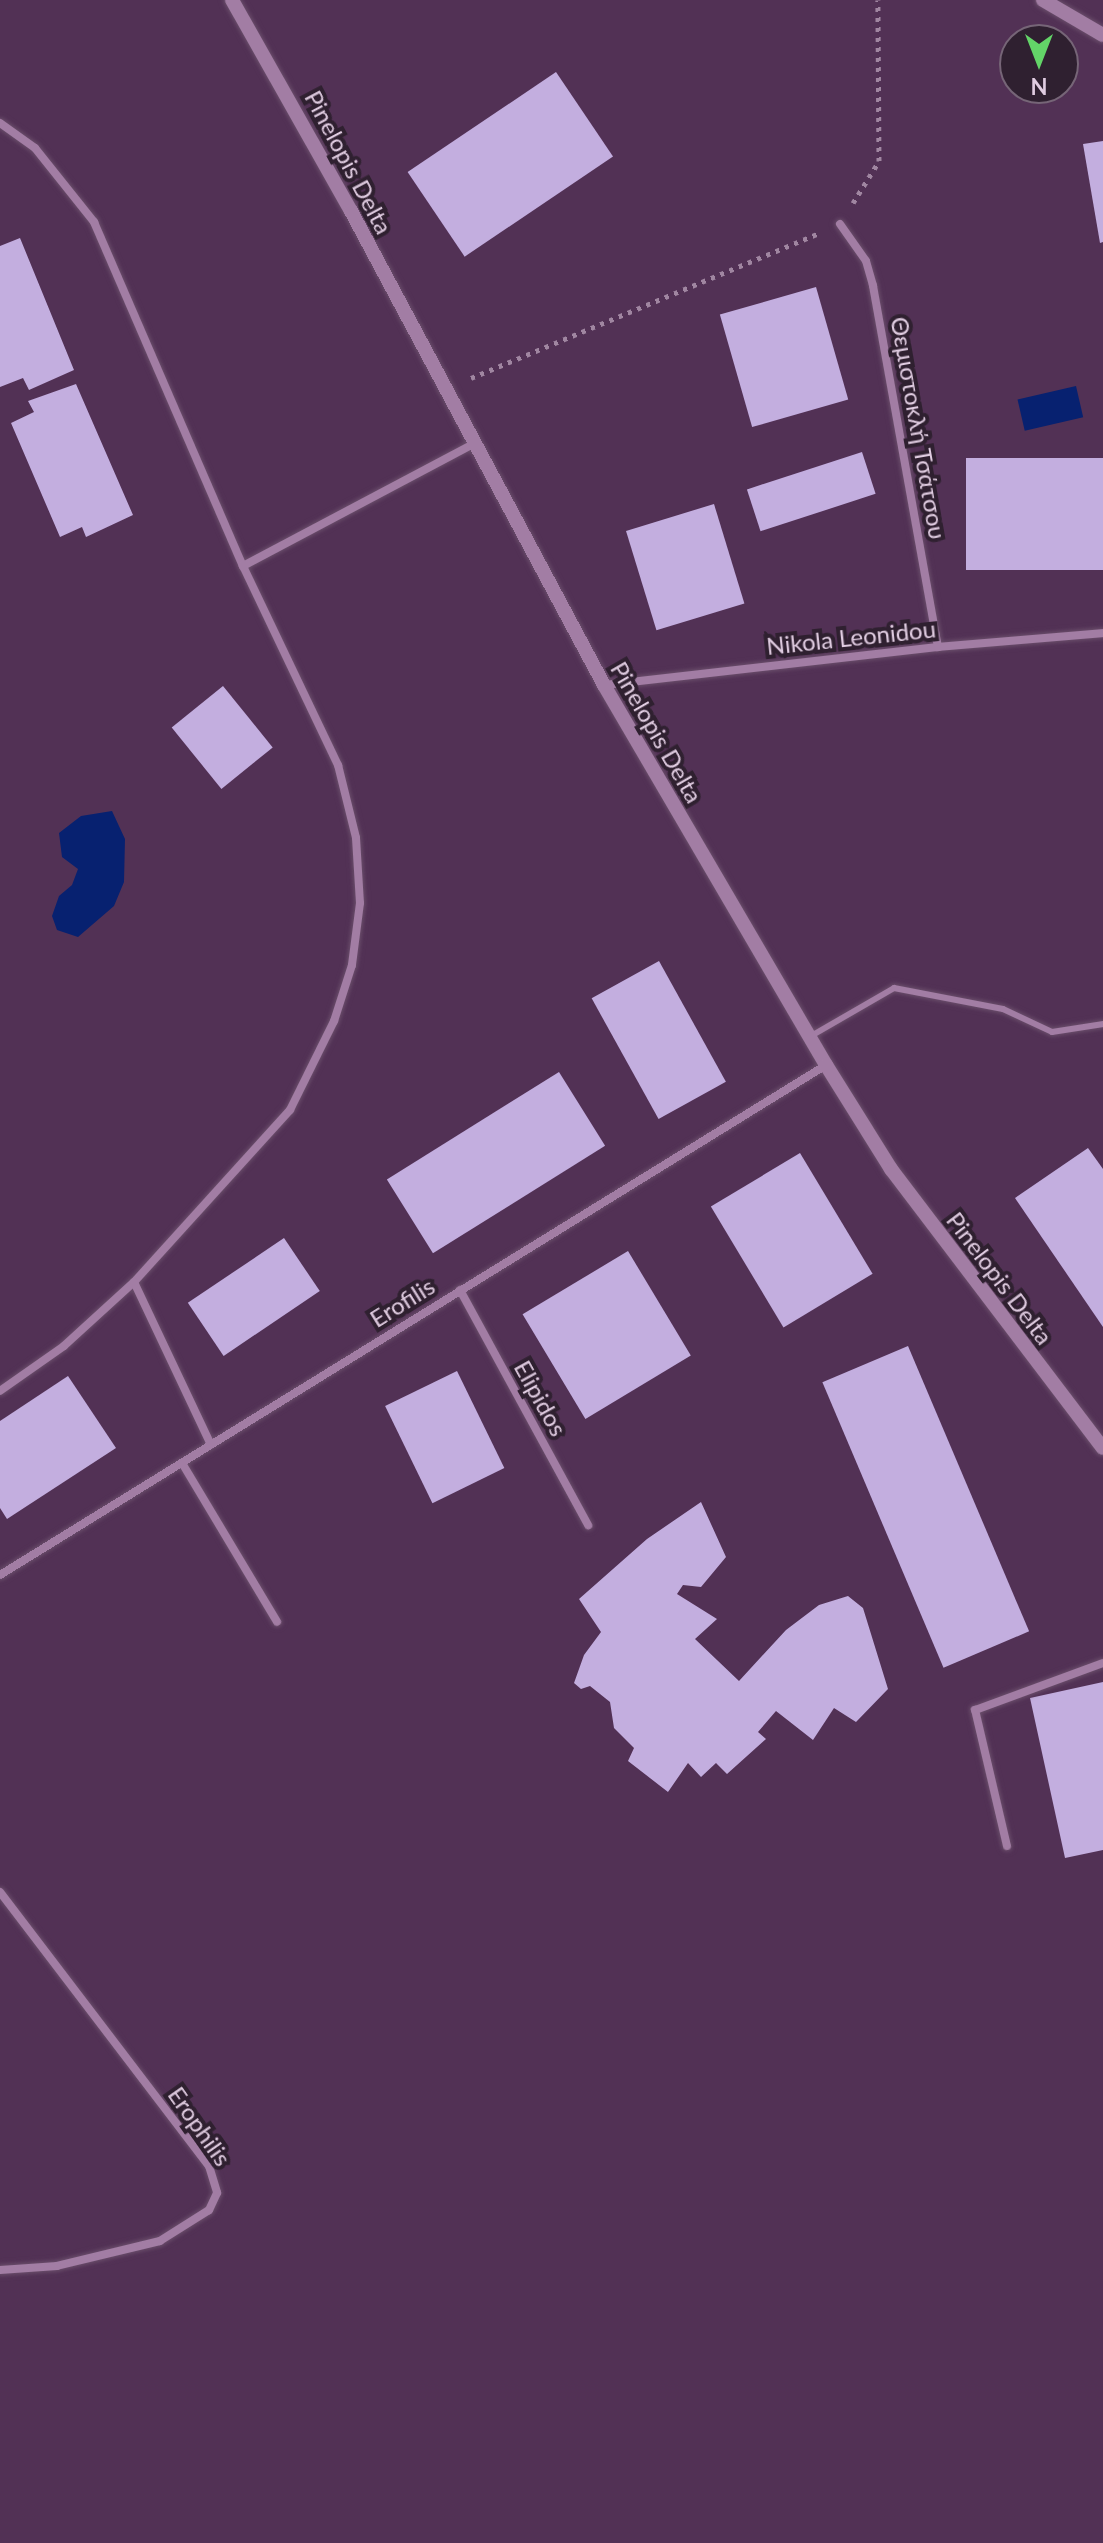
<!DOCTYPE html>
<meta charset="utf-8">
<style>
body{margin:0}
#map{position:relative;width:1103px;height:2543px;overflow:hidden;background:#523155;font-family:Lato,sans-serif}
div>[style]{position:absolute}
.water>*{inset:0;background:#072170;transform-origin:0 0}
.building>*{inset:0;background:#c3aedf;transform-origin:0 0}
.path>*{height:5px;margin-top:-2.5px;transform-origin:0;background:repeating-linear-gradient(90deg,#a086a1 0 4px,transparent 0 10px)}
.roads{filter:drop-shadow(0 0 2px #6a4e6b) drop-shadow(0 0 2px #6a4e6b)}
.service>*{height:6px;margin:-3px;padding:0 3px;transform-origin:3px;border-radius:3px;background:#a27da4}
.minor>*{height:8px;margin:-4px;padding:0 4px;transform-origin:4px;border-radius:4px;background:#a27da4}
.tertiary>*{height:14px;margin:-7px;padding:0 7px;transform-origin:7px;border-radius:7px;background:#a27da4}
span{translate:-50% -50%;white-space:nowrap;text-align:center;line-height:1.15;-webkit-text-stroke:8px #2f2030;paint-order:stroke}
.street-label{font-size:24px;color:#e0cce1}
.north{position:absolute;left:999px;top:24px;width:80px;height:80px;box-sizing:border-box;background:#2f2030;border:2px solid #766577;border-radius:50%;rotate:180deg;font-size:22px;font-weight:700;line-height:32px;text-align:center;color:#e0cce1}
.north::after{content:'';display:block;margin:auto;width:28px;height:36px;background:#63d468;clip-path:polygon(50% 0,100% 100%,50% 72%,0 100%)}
</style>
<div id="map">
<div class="water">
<i style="left:1076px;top:386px;width:32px;height:60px;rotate:77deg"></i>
<i style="clip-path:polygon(112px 811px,125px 839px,124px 882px,114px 906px,78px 937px,57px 930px,52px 916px,59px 896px,72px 885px,78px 869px,62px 857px,59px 833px,81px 816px)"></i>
</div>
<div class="building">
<i style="left:556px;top:72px;width:102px;height:179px;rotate:56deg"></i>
<i style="clip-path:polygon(1103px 141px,1103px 242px,1100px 243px,1083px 144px)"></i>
<i style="clip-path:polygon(20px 238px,74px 370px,29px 390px,23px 378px,0 387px,0 246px)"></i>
<i style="left:816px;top:287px;width:117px;height:100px;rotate:74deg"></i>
<i style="clip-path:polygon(76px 384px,133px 515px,86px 537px,82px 527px,60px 537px,11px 423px,34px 412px,28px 401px)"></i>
<i style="left:862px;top:452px;width:44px;height:121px;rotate:72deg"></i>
<i style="left:1103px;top:458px;width:112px;height:137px;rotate:90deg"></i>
<i style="left:714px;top:504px;width:104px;height:92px;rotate:73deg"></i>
<i style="left:223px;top:686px;width:79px;height:66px;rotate:51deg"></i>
<i style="left:659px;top:961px;width:138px;height:77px;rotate:61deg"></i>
<i style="left:559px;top:1072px;width:87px;height:203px;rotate:58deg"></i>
<i style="clip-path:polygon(1088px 1148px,1103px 1169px,1103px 1327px,1015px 1198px)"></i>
<i style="left:800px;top:1153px;width:141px;height:104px;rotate:59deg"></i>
<i style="left:284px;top:1238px;width:64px;height:116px;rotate:56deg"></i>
<i style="left:628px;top:1251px;width:122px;height:123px;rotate:59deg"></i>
<i style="left:908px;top:1346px;width:310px;height:93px;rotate:67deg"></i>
<i style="left:457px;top:1371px;width:108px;height:80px;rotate:64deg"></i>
<i style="clip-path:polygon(68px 1376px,116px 1448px,7px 1519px,0 1508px,0 1421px)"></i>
<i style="clip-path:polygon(701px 1502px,726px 1557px,701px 1587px,683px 1585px,677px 1594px,717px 1619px,695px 1639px,739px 1681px,786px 1630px,819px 1605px,848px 1596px,863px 1608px,888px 1689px,856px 1722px,834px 1708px,813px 1740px,776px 1711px,758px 1732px,766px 1739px,727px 1774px,716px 1763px,701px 1777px,688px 1763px,668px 1792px,628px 1761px,634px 1748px,614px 1728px,610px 1702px,590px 1686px,581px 1689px,574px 1683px,584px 1655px,601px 1632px,579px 1599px,647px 1539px)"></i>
<i style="clip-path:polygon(1103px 1682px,1103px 1850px,1065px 1858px,1030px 1698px)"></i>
</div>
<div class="path">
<i style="left:853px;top:203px;width:49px;rotate:-58.2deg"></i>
<i style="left:879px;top:161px;width:161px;rotate:-90.4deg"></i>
<i style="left:471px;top:378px;width:378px;rotate:-22.6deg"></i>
</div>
<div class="roads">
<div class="service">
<i style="left:811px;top:1036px;width:96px;rotate:-30deg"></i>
<i style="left:894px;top:988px;width:111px;rotate:10.9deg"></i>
<i style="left:1003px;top:1009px;width:54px;rotate:25.1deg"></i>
<i style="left:1052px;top:1032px;width:52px;rotate:-8.9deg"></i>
</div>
<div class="minor">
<i style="left:0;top:123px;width:43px;rotate:35.5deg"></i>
<i style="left:35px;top:148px;width:95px;rotate:51.4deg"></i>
<i style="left:94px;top:222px;width:375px;rotate:66.6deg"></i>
<i style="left:243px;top:566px;width:221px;rotate:64.5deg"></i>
<i style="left:338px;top:765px;width:75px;rotate:76.1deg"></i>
<i style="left:356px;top:838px;width:65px;rotate:86.5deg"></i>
<i style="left:360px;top:903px;width:63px;rotate:97.4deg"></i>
<i style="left:352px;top:965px;width:59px;rotate:107.8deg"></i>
<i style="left:334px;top:1021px;width:99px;rotate:116.3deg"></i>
<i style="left:290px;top:1110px;width:232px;rotate:132.2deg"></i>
<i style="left:134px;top:1282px;width:95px;rotate:137.6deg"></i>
<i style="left:64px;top:1346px;width:78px;rotate:144.9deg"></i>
<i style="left:840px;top:224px;width:45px;rotate:54.9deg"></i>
<i style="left:866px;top:261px;width:26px;rotate:74deg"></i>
<i style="left:873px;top:286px;width:367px;rotate:79.8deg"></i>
<i style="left:243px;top:566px;width:263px;rotate:-27.9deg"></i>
<i style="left:604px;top:685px;width:336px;rotate:-6.5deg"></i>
<i style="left:938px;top:647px;width:166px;rotate:-4.8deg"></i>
<i style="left:134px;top:1282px;width:180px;rotate:64.7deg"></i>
<i style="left:460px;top:1290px;width:268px;rotate:61.4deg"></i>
<i style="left:182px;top:1463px;width:185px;rotate:59.1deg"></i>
<i style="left:0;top:1575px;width:971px;rotate:-31.69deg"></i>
<i style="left:1007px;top:1846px;width:140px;rotate:-103.2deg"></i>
<i style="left:975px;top:1710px;width:136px;rotate:-20.2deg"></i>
<i style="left:0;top:1892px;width:345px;rotate:52.7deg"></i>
<i style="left:209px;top:2166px;width:28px;rotate:73deg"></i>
<i style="left:217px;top:2193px;width:19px;rotate:115deg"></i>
<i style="left:209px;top:2210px;width:58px;rotate:147.7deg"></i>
<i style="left:160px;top:2241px;width:106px;rotate:166.4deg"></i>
<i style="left:57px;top:2266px;width:57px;rotate:176deg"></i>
</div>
<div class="tertiary">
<i style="left:232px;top:0;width:242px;rotate:60.6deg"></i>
<i style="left:351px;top:211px;width:537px;rotate:61.91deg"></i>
<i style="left:604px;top:685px;width:440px;rotate:59.7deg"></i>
<i style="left:826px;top:1065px;width:123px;rotate:58deg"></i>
<i style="left:891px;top:1169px;width:350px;rotate:52.8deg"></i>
<i style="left:1043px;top:0;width:69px;rotate:30.3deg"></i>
</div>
</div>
<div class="street-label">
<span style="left:349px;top:162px;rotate:62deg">Pinelopis Delta</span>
<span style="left:919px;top:428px;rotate:80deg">Θεμιστοκλή Τσάτσου</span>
<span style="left:851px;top:637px;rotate:-6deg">Nikola Leonidou</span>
<span style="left:657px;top:732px;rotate:60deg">Pinelopis Delta</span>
<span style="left:1000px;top:1278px;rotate:53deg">Pinelopis Delta</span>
<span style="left:402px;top:1302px;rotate:-32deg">Erofilis</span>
<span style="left:541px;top:1398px;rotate:61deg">Elipidos</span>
<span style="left:200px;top:2126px;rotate:55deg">Erophilis</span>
</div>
<div class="north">N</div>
</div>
